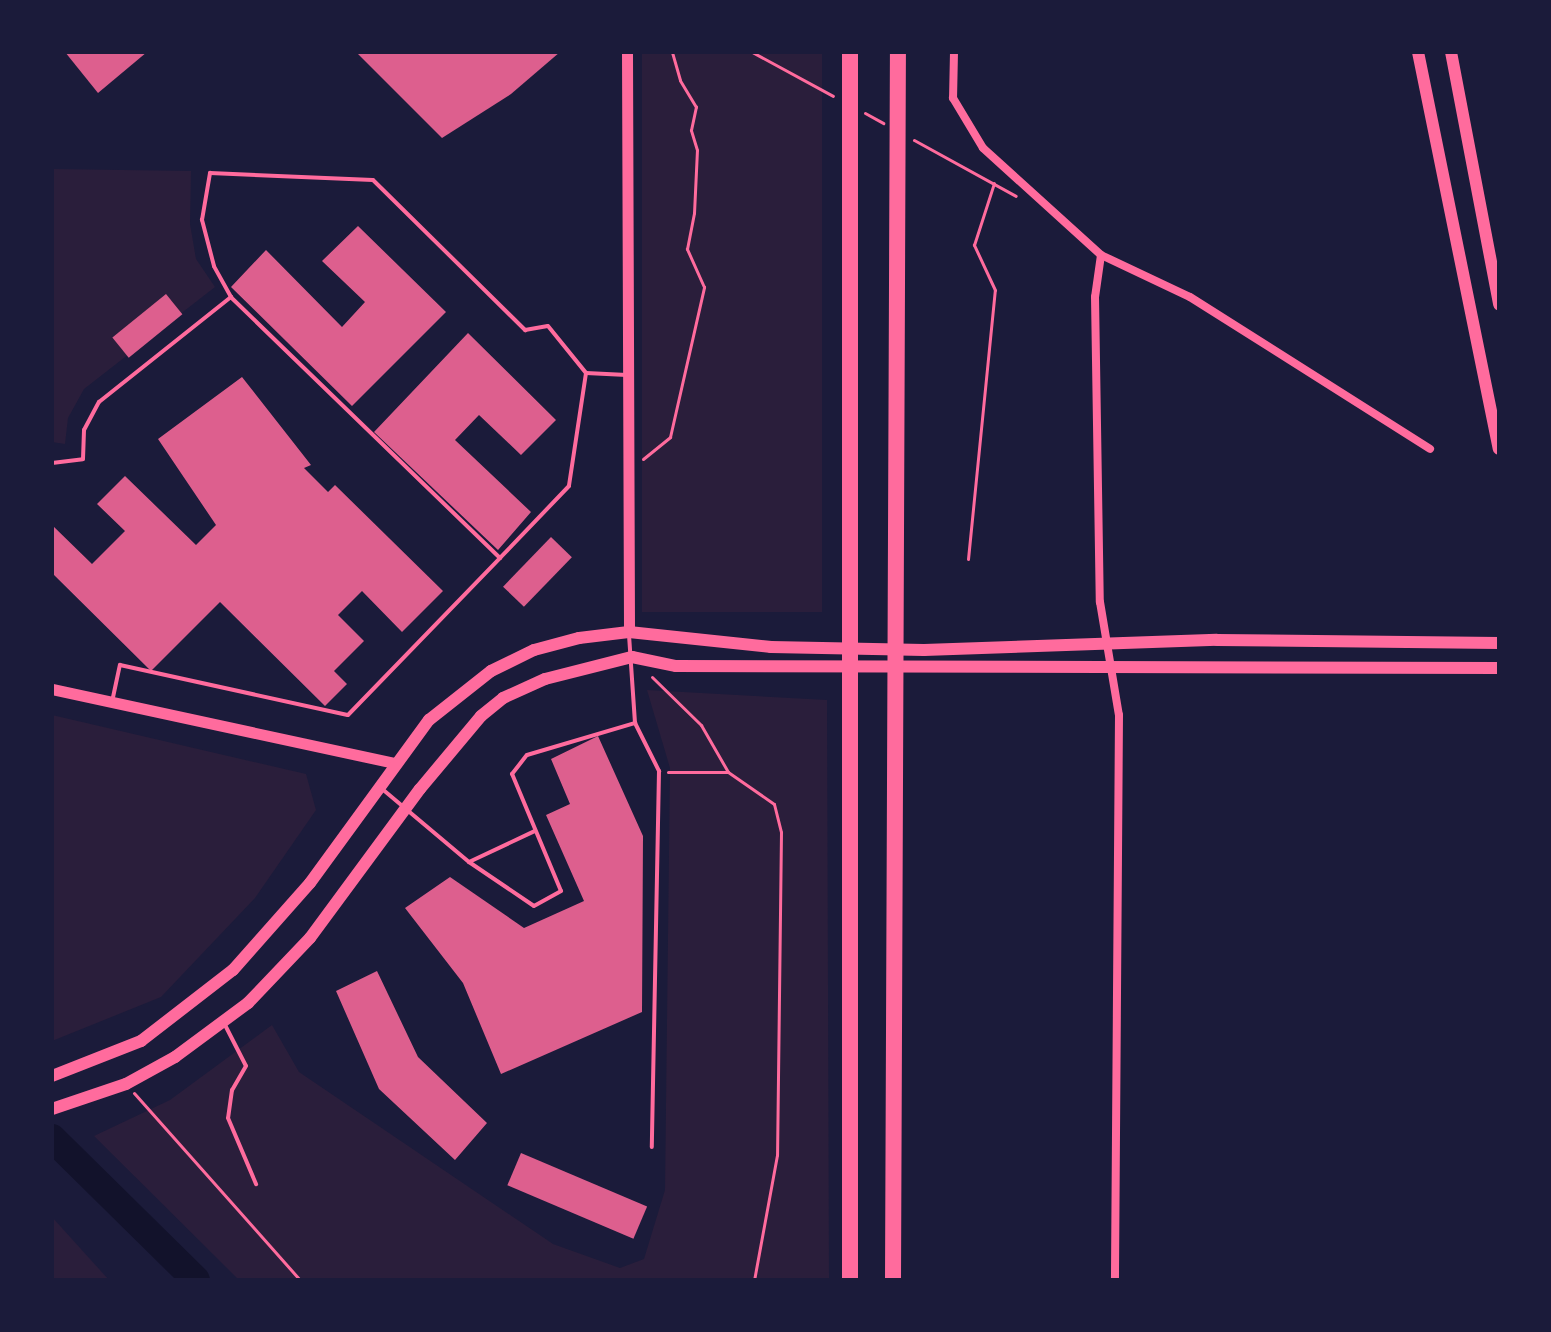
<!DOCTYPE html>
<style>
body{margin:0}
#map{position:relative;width:1551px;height:1332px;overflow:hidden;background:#1b1b3a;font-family:"Alegreya Sans",sans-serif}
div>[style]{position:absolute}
.green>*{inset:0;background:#2a1e3b;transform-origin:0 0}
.river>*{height:28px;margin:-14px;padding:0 14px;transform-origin:14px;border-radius:14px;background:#12122b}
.building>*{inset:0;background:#dd5f8e;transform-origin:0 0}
.path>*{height:3px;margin:-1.5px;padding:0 1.5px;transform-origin:1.5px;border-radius:1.5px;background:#ff6b9d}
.service>*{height:4px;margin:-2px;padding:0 2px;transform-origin:2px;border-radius:2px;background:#ff6b9d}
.minor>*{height:8px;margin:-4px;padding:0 4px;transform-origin:4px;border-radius:4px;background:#ff6b9d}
.tertiary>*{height:11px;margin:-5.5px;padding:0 5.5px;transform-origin:5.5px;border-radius:5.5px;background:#ff6b9d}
.secondary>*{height:12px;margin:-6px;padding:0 6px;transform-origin:6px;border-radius:6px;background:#ff6b9d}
.motorway>*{height:16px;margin:-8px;padding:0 8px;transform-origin:8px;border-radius:8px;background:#ff6b9d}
span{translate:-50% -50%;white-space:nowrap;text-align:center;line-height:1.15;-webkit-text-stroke:7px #1b1b3a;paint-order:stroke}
.frame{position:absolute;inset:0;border:54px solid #1b1b3a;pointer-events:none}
</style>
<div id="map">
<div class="green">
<i style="left:642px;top:52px;width:180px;height:560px"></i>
<i style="clip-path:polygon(52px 169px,191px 171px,190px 224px,196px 259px,215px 287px,84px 389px,68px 418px,65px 444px,52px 442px)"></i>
<i style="clip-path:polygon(647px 690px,827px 700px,829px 1280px,239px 1280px,94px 1136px,170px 1100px,272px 1025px,299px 1072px,553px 1244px,620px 1268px,644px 1259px,665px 1190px,670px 768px)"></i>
<i style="clip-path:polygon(52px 715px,306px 774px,316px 810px,255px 898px,161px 997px,52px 1041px)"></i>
<i style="clip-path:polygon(52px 1217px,109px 1280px,52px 1280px)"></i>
</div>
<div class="river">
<i style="left:52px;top:1138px;width:202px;rotate:44.6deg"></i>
</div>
<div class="building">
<i style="clip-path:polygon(65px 52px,147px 52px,98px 93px)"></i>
<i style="clip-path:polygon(356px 52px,560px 52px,511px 94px,442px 138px)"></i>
<i style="clip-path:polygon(358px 226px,446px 312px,352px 406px,231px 287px,266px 250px,342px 327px,365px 302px,322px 261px)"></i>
<i style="left:166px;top:294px;width:26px;height:69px;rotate:51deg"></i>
<i style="clip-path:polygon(468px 333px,556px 420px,521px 455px,479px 415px,455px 440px,531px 512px,498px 550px,374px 432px)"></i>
<i style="clip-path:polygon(242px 377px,311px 465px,304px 468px,328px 492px,335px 485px,443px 591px,402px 632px,362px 591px,338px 615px,364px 641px,334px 671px,347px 684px,325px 706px,220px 602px,151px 671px,52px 573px,52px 525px,92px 564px,125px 531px,97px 504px,125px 476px,196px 545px,216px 525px,158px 439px)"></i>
<i style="left:551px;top:537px;width:29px;height:69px;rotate:44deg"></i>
<i style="clip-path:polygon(598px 736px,643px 836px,642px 1012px,501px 1074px,463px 983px,405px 908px,450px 877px,524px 928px,584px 901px,546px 815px,570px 804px,551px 759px)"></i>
<i style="clip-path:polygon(377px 971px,418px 1057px,487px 1123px,455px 1160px,379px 1089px,336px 991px)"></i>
<i style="left:521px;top:1153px;width:137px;height:35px;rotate:23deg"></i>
</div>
<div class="path">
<i style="left:752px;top:52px;width:92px;rotate:28.5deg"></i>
<i style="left:865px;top:113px;width:21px;rotate:29deg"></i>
<i style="left:914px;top:140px;width:116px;rotate:28.8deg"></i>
<i style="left:643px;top:459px;width:35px;rotate:-39deg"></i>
<i style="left:670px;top:437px;width:154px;rotate:-77.2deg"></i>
<i style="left:704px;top:287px;width:42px;rotate:-114.1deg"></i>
<i style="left:687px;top:249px;width:37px;rotate:-79deg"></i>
<i style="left:694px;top:213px;width:63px;rotate:-87.3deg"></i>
<i style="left:697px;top:150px;width:21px;rotate:-107deg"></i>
<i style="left:691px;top:130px;width:24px;rotate:-78deg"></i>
<i style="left:696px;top:107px;width:31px;rotate:-121deg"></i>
<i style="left:680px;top:80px;width:29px;rotate:-106deg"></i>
<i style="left:968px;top:559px;width:270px;rotate:-84.3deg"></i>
<i style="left:995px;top:290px;width:50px;rotate:-115deg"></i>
<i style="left:974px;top:245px;width:65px;rotate:-72.1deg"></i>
<i style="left:652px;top:677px;width:69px;rotate:44.4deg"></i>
<i style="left:701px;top:725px;width:54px;rotate:60.1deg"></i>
<i style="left:728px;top:772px;width:56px;rotate:34.8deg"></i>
<i style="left:774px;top:804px;width:29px;rotate:76deg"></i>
<i style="left:781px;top:832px;width:323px;rotate:90.7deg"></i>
<i style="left:777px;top:1155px;width:127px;rotate:100.4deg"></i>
<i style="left:668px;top:772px;width:60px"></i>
<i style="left:134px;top:1093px;width:250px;rotate:48.4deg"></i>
</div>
<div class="service">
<i style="left:586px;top:373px;width:114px;rotate:98.6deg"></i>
<i style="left:569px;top:486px;width:100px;rotate:133.8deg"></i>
<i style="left:500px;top:558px;width:375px;rotate:-135.9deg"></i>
<i style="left:231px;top:297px;width:35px;rotate:-119deg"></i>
<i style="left:214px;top:266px;width:48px;rotate:-104.6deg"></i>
<i style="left:202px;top:220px;width:48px;rotate:-80.3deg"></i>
<i style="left:210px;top:173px;width:163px;rotate:2.5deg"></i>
<i style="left:373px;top:180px;width:214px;rotate:44.6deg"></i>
<i style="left:525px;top:330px;width:23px;rotate:-10deg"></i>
<i style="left:548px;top:326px;width:60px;rotate:51deg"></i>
<i style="left:586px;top:373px;width:41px;rotate:2.8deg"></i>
<i style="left:52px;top:463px;width:31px;rotate:-7deg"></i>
<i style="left:83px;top:459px;width:29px;rotate:-88deg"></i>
<i style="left:84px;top:430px;width:32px;rotate:-62deg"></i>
<i style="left:99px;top:402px;width:169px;rotate:-38.5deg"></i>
<i style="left:112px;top:702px;width:38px;rotate:-78deg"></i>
<i style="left:120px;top:665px;width:233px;rotate:12.4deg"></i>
<i style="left:348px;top:715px;width:219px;rotate:-45.9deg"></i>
<i style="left:635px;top:723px;width:54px;rotate:63.4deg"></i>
<i style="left:659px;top:771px;width:376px;rotate:91.1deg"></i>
<i style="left:381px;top:788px;width:115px;rotate:40.1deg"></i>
<i style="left:469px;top:862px;width:78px;rotate:34.1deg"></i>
<i style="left:534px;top:906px;width:31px;rotate:-29deg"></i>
<i style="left:561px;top:891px;width:127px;rotate:-112.7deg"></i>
<i style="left:512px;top:774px;width:24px;rotate:-52deg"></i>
<i style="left:527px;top:755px;width:113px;rotate:-16.5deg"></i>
<i style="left:635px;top:723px;width:88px;rotate:-93.9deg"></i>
<i style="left:469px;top:862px;width:73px;rotate:-25.2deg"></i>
<i style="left:224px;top:1023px;width:48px;rotate:62.9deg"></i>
<i style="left:246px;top:1066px;width:28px;rotate:120deg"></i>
<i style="left:232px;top:1090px;width:28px;rotate:98deg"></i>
<i style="left:228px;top:1118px;width:72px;rotate:67deg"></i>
</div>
<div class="minor">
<i style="left:954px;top:52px;width:46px;rotate:91.2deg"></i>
<i style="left:953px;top:98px;width:58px;rotate:59deg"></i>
<i style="left:983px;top:148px;width:159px;rotate:42.2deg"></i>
<i style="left:1101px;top:255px;width:98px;rotate:25.3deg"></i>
<i style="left:1190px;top:297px;width:284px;rotate:32.3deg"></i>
<i style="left:1101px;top:255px;width:42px;rotate:98.1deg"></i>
<i style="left:1095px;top:297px;width:305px;rotate:89.1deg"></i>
<i style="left:1100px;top:602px;width:115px;rotate:80.5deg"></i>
<i style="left:1119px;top:715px;width:565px;rotate:90.41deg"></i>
</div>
<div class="tertiary">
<i style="left:627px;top:52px;width:580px;rotate:89.8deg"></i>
<i style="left:52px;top:689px;width:351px;rotate:12.2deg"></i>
</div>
<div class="secondary">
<i style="left:1418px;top:52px;width:405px;rotate:78.5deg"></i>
<i style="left:1451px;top:52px;width:257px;rotate:79.2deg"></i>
<i style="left:52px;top:1076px;width:96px;rotate:-21.5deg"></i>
<i style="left:141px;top:1041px;width:116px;rotate:-37.7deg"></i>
<i style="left:233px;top:970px;width:116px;rotate:-48.5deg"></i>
<i style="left:310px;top:883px;width:202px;rotate:-53.9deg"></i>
<i style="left:429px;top:720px;width:79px;rotate:-38.3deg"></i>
<i style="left:491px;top:671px;width:48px;rotate:-26deg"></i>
<i style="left:534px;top:650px;width:47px;rotate:-14.9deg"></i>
<i style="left:579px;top:638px;width:50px;rotate:-6.8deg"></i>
<i style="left:629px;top:632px;width:143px;rotate:6deg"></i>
<i style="left:771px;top:647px;width:153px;rotate:1.1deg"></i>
<i style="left:924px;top:650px;width:293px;rotate:-2deg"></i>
<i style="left:1217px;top:640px;width:282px;rotate:0.6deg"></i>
<i style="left:52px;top:1109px;width:78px;rotate:-18.7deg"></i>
<i style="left:126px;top:1084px;width:56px;rotate:-28.9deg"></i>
<i style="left:175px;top:1057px;width:91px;rotate:-36.5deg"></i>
<i style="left:248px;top:1003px;width:90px;rotate:-46.4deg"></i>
<i style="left:310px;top:938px;width:185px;rotate:-53.6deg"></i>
<i style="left:420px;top:789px;width:95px;rotate:-50.1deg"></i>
<i style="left:481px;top:716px;width:28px;rotate:-39deg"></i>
<i style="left:503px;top:698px;width:46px;rotate:-24.3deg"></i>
<i style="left:545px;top:679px;width:90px;rotate:-14.2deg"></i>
<i style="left:632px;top:657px;width:45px;rotate:11.6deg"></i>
<i style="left:676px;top:666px;width:823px;rotate:0.14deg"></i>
</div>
<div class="motorway">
<i style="left:850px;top:1280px;width:1228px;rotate:-90deg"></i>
<i style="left:893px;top:1280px;width:1228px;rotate:-89.77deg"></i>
</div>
<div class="frame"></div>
</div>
